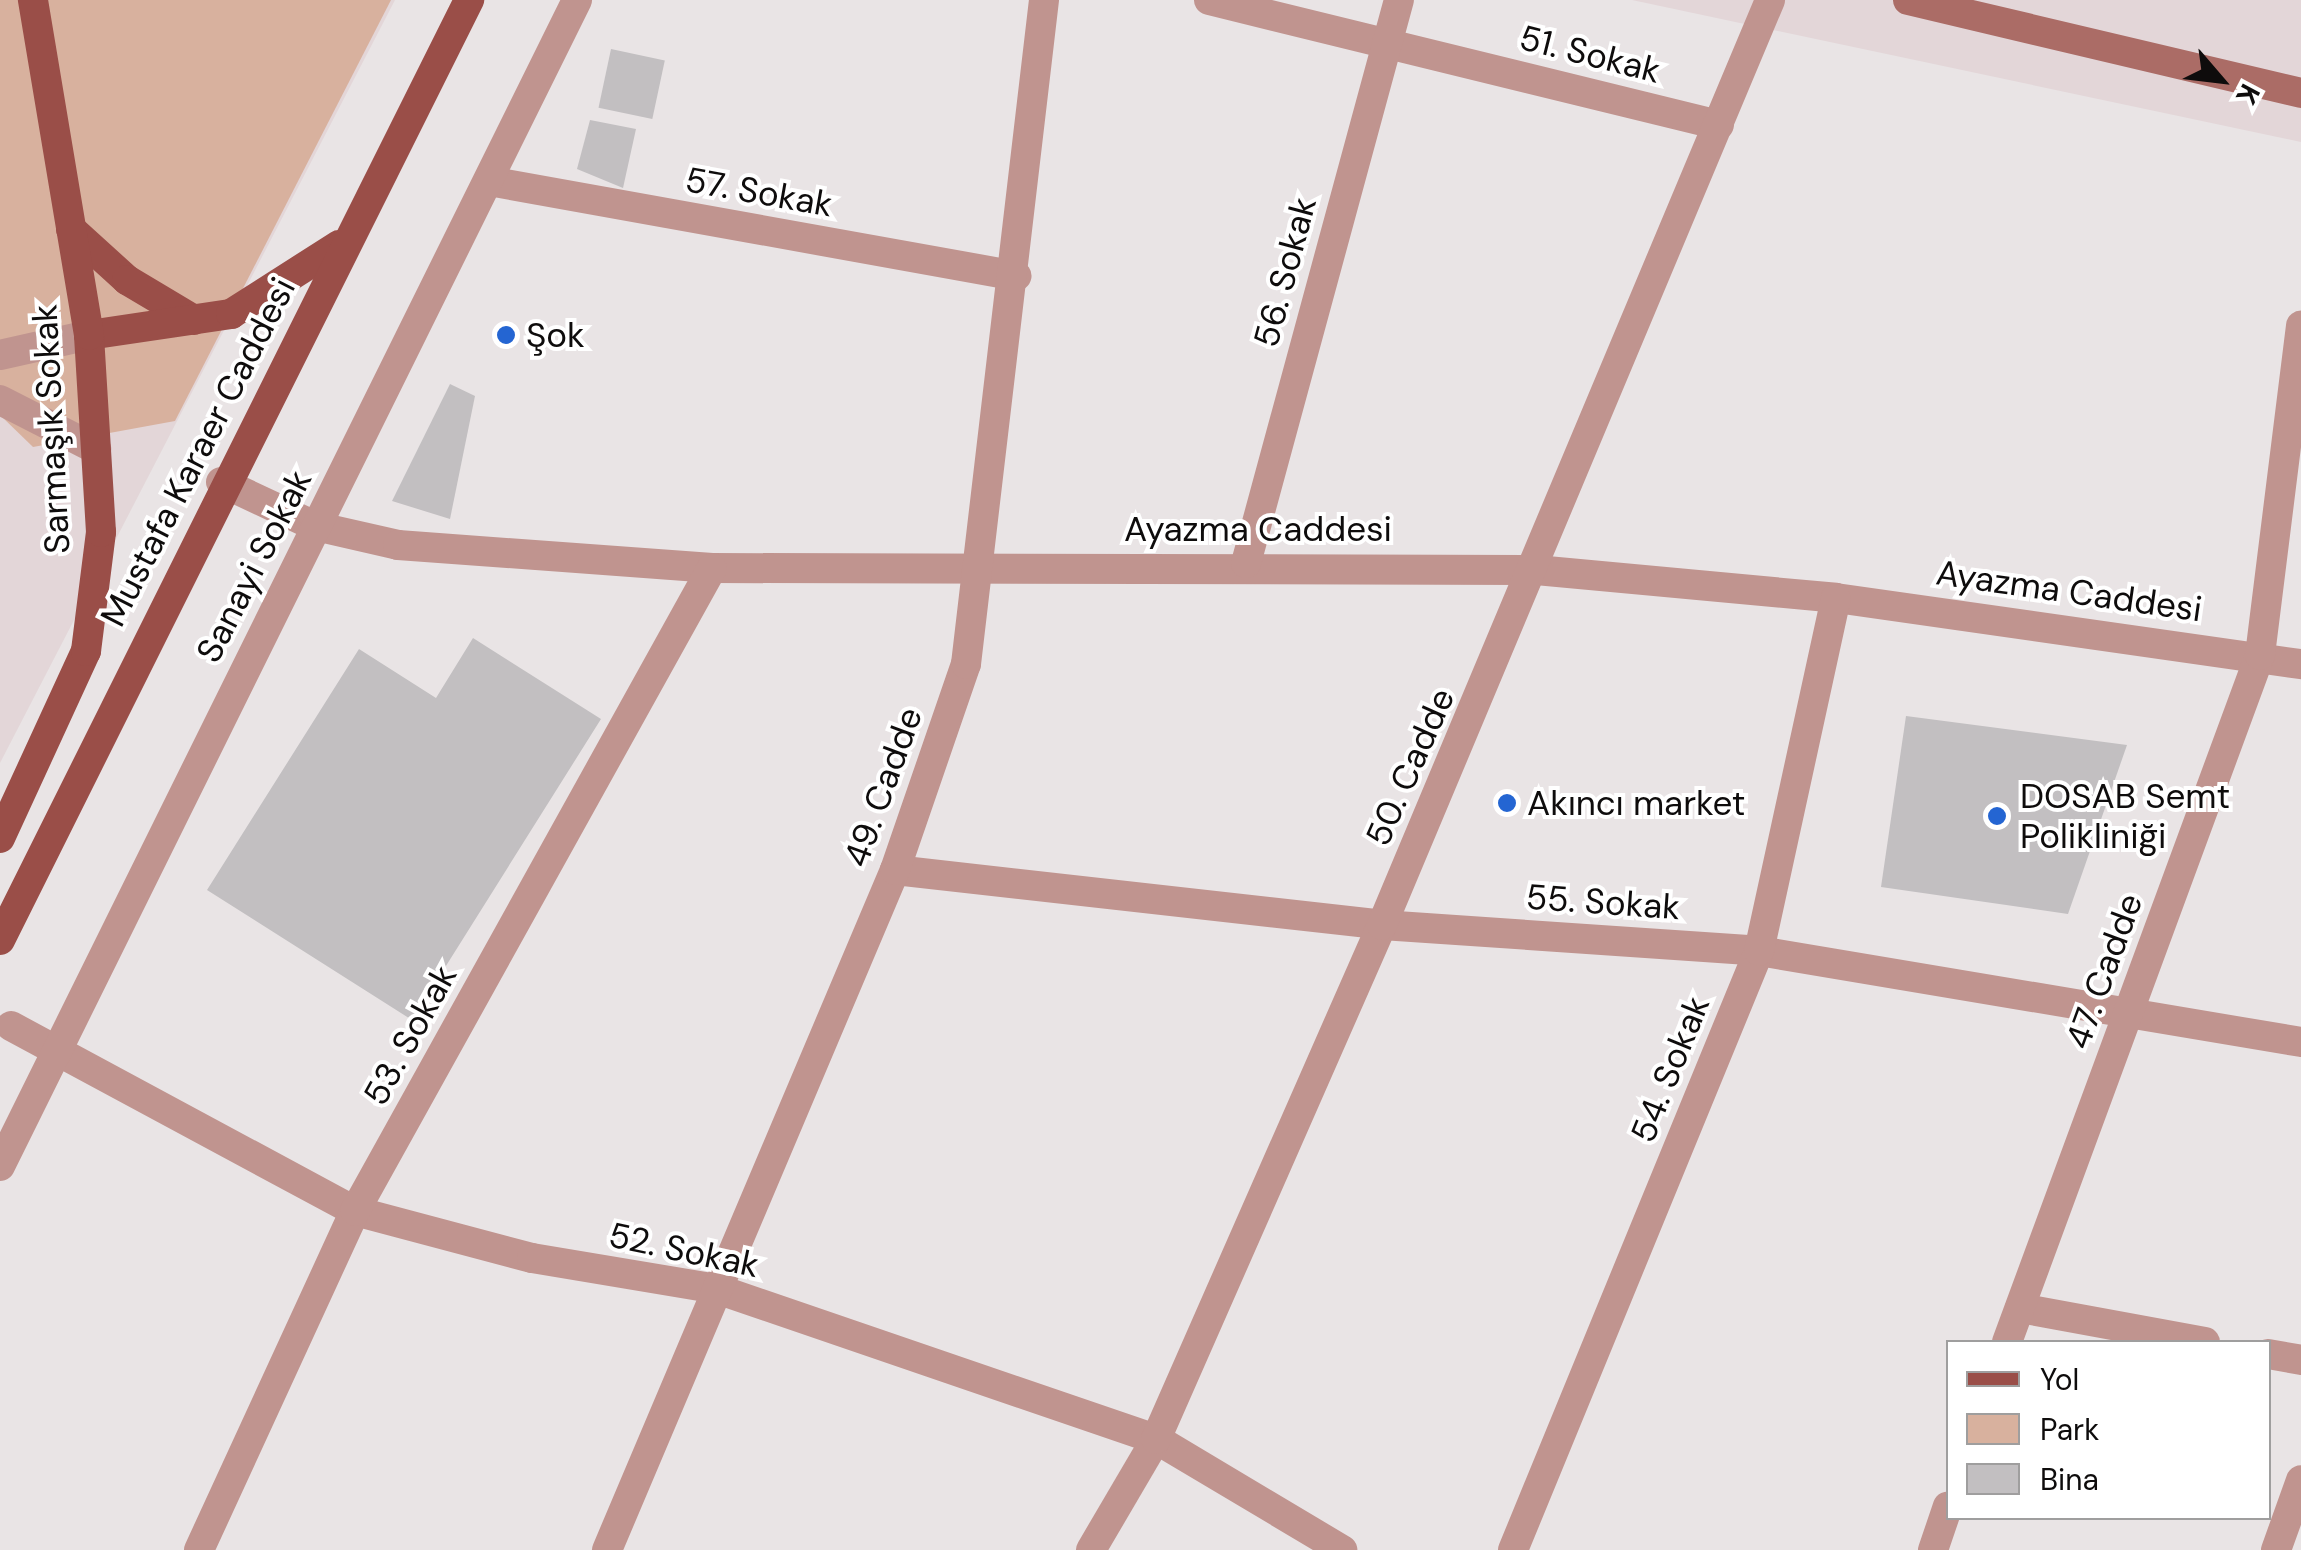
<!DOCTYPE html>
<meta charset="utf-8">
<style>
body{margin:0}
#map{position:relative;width:2301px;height:1550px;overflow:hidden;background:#e9e4e5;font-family:"DM Sans",sans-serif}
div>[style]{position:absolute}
.built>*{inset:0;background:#e3d6d8}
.green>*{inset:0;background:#d8b19e}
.building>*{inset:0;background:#c2bfc1;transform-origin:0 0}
.street>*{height:30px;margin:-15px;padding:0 15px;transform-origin:15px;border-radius:15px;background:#c0948f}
.secondary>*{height:30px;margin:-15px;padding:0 15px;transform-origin:15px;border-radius:15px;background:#ab6c66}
.primary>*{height:30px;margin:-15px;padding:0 15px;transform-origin:15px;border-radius:15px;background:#9a4e48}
.dots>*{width:28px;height:28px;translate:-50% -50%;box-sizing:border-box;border:5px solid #fff;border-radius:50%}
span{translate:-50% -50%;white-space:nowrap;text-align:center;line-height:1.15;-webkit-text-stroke:8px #fff;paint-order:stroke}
.street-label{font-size:35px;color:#0e0c0c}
.poi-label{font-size:35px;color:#0e0c0c}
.left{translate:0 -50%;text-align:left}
.legend{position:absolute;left:1946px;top:1340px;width:325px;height:180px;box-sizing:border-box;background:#fff;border:2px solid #9f9e9e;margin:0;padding:12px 18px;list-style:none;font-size:30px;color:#0e0c0c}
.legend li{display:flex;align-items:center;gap:20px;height:50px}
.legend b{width:50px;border:2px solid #9f9e9e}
.north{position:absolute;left:2171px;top:30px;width:100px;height:100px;-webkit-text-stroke:8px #fff;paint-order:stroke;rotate:118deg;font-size:28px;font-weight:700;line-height:40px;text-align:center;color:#0e0c0c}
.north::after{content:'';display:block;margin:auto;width:35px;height:45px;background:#0e0c0c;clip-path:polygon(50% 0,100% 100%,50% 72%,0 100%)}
</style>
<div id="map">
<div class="built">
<i style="clip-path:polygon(0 0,395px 0,0 763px)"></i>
<i style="clip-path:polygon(1632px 0,2301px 0,2301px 142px)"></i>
</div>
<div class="green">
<i style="clip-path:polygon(0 0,391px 0,175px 421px,33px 447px,0 415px)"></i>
</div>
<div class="building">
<i style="left:611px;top:49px;width:55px;height:60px;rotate:12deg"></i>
<i style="clip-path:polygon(590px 120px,636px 129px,623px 188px,577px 169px)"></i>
<i style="clip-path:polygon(450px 384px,475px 396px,450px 519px,392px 501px)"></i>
<i style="clip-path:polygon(473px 638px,601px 719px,412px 1020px,207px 890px,359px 649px,436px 698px)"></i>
<i style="clip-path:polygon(1906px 716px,2127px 745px,2068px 914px,1881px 887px)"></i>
</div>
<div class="street">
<i style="left:1209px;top:0;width:525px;rotate:13.77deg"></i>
<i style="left:489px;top:181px;width:536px;rotate:10.2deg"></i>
<i style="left:0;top:355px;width:91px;rotate:-12.7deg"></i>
<i style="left:0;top:400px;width:108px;rotate:27deg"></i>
<i style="left:221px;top:482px;width:104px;rotate:25.1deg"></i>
<i style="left:315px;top:526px;width:85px;rotate:12.9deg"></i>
<i style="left:398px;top:545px;width:315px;rotate:4.2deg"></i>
<i style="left:712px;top:568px;width:824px;rotate:0.14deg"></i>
<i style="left:1536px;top:570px;width:301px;rotate:5.3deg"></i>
<i style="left:1836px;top:598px;width:470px;rotate:8.1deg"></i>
<i style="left:1246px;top:563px;width:583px;rotate:-74.8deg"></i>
<i style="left:895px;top:870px;width:490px;rotate:6.4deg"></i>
<i style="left:1382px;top:925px;width:378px;rotate:3.9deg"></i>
<i style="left:1759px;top:951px;width:550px;rotate:9.53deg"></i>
<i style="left:11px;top:1026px;width:391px;rotate:28.3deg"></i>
<i style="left:355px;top:1211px;width:183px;rotate:14.9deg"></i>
<i style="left:532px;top:1258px;width:188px;rotate:9.5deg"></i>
<i style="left:717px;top:1289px;width:464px;rotate:18.9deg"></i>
<i style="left:1156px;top:1439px;width:217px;rotate:30.8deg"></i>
<i style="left:0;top:1166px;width:1301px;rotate:-63.67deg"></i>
<i style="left:2020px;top:1308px;width:188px;rotate:10.4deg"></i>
<i style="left:2007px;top:1342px;width:732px;rotate:-69.78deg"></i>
<i style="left:2260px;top:655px;width:332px;rotate:-82.9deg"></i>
<i style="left:2268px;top:1354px;width:34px;rotate:10deg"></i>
<i style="left:199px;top:1550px;width:373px;rotate:-65.3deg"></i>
<i style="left:355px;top:1211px;width:735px;rotate:-60.96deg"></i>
<i style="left:607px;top:1550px;width:738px;rotate:-67.05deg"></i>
<i style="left:895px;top:870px;width:218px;rotate:-71deg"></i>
<i style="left:966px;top:664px;width:669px;rotate:-83.3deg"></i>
<i style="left:1091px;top:1550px;width:129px;rotate:-59.6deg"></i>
<i style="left:1156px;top:1439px;width:561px;rotate:-66.27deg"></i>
<i style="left:1382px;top:925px;width:1003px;rotate:-67.24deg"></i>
<i style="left:1513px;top:1550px;width:648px;rotate:-67.67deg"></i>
<i style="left:1759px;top:951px;width:361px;rotate:-77.7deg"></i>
<i style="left:1933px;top:1550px;width:46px;rotate:-71.2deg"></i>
<i style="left:2276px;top:1550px;width:74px;rotate:-70.3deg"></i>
</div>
<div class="secondary">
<i style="left:1908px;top:0;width:404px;rotate:13.3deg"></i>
</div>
<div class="primary">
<i style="left:71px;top:229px;width:76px;rotate:42.3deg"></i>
<i style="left:127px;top:280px;width:78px;rotate:30.8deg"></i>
<i style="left:89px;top:335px;width:144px;rotate:-8.4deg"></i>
<i style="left:231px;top:314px;width:128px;rotate:-32.6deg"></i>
<i style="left:0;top:838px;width:206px;rotate:-65.3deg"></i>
<i style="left:86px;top:651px;width:120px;rotate:-82.8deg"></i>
<i style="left:101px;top:532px;width:197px;rotate:-93.5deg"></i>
<i style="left:89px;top:335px;width:340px;rotate:-99.5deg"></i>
<i style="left:0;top:940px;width:1051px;rotate:-63.48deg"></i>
</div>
<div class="dots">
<i style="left:506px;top:335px;background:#2465d2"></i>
<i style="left:1507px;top:803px;background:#2465d2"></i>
<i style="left:1997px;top:816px;background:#2465d2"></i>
</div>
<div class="street-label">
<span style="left:1590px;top:54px;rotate:14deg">51. Sokak</span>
<span style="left:759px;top:192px;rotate:10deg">57. Sokak</span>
<span style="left:1285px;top:272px;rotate:-75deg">56. Sokak</span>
<span style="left:51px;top:429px;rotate:-93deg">Sarmaşık Sokak</span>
<span style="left:198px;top:452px;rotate:-63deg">Mustafa Karaer Caddesi</span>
<span style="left:1258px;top:529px">Ayazma Caddesi</span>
<span style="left:254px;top:566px;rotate:-63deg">Sanayi Sokak</span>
<span style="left:2069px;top:591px;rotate:8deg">Ayazma Caddesi</span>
<span style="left:1410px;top:767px;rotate:-66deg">50. Cadde</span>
<span style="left:883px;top:787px;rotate:-70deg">49. Cadde</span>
<span style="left:1603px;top:902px;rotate:4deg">55. Sokak</span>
<span style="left:2104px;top:971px;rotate:-70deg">47. Cadde</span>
<span style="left:410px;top:1035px;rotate:-61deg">53. Sokak</span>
<span style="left:1670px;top:1069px;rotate:-68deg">54. Sokak</span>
<span style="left:684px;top:1250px;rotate:12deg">52. Sokak</span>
</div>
<div class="poi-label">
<span class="left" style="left:526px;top:335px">Şok</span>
<span class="left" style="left:2020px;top:816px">DOSAB Semt<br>Polikliniği</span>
<span class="left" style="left:1527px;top:803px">Akıncı market</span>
</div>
<ul class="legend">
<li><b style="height:12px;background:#9a4e48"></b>Yol</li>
<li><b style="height:28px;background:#d8b19e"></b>Park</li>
<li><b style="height:28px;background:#c2bfc1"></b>Bina</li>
</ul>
<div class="north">K</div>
</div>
